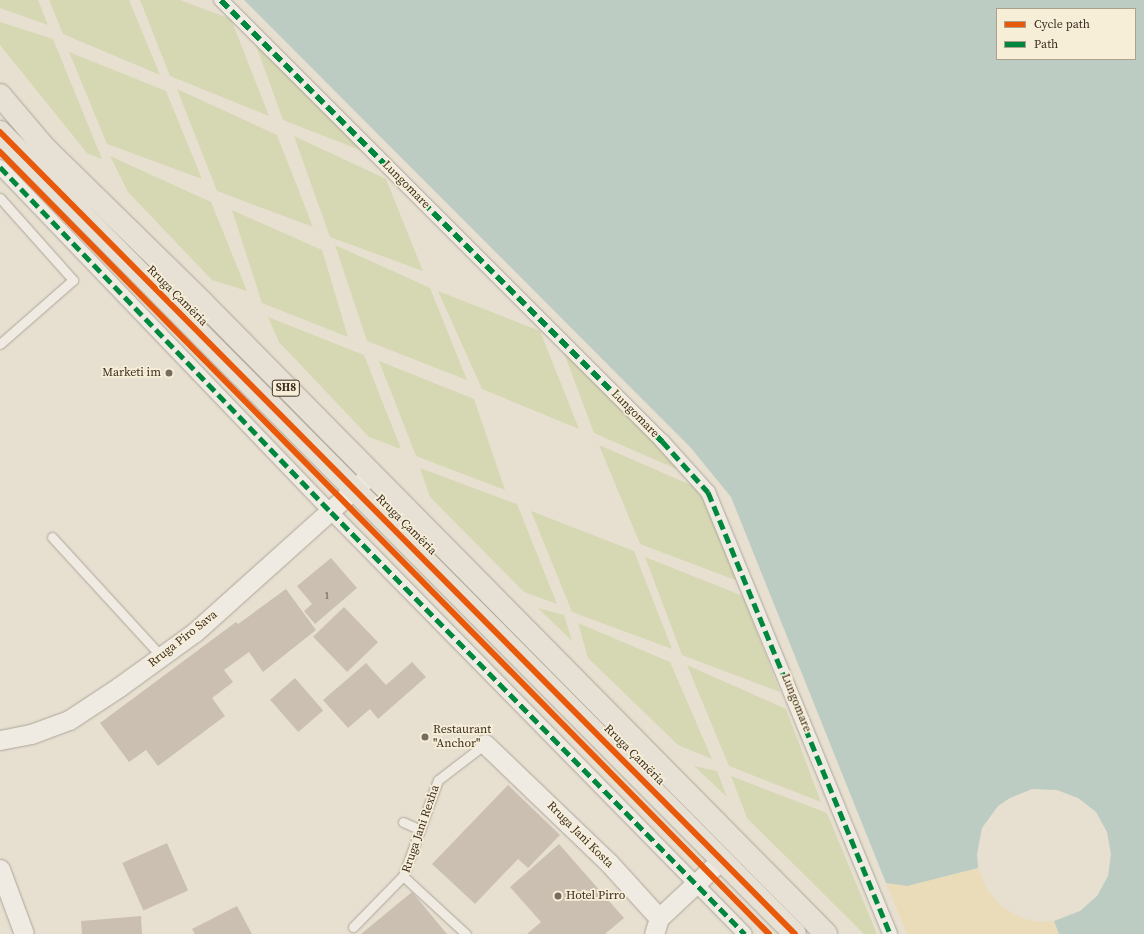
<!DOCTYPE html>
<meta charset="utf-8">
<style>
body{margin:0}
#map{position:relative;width:1144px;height:934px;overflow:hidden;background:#e7e0d1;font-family:"Source Serif 4",serif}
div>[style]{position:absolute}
.green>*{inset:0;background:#d6d7b3}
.sand>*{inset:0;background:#eadcb9}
.water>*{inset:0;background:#bcccc2}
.building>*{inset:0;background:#cbbfb2;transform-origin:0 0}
.roads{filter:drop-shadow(0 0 1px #ada599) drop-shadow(0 0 1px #ada599)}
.service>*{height:9px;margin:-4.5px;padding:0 4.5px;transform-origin:4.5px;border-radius:4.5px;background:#efebe3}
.pedestrian>*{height:14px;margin:-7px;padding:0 7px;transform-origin:7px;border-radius:7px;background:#efebe3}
.minor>*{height:19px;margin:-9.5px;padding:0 9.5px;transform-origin:9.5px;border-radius:9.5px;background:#efebe3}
.primary>*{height:22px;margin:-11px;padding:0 11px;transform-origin:11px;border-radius:11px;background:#e6e1d4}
.quiet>*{height:5px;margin-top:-2.5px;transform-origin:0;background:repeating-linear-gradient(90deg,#00873e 0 10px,transparent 0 15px)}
.cycleway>*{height:6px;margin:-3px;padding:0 3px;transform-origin:3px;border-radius:3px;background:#e8590c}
.dots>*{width:11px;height:11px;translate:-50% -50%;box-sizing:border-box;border:2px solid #f7eed8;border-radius:50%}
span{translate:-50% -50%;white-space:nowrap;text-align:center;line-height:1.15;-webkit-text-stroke:3.5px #f7eed8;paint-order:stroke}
.number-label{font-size:10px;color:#605244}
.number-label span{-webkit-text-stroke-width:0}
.shield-label span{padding:1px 3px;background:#f7eed8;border:1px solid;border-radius:3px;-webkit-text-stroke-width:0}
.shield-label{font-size:11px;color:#3d2e20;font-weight:700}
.street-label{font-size:12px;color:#3d2e20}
.poi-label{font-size:12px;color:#3d2e20}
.right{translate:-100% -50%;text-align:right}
.left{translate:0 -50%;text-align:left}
.legend{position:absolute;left:996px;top:8px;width:140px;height:52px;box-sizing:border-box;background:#f7eed8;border:1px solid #ada18e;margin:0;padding:5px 7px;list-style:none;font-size:12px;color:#3d2e20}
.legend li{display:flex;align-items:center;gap:8px;height:20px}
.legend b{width:20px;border:1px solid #ada18e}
</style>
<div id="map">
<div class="green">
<i style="clip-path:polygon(0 0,38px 0,48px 25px,0 8px)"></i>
<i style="clip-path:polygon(49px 0,129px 0,160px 75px,63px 34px)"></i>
<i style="clip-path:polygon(140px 0,180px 0,231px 19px,269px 116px,170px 76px)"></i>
<i style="clip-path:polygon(0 22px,53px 39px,102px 159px,87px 153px,0 45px)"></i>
<i style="clip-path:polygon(250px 29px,378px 157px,283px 120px)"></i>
<i style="clip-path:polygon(69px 52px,166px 91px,202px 179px,107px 144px)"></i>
<i style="clip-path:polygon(177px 89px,277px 135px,313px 227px,217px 191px)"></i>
<i style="clip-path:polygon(294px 136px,386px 179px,423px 271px,330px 237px)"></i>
<i style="clip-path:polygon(110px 156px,211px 202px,247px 291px,212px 280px,128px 192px)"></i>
<i style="clip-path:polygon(232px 210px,322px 250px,348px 337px,262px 303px)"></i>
<i style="clip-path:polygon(335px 245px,430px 288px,467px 380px,367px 341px)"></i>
<i style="clip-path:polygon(438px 291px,540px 331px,579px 429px,482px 389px)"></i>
<i style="clip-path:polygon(268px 317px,364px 355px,401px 449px,369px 437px,279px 342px)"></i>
<i style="clip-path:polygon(558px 337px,697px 478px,594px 433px)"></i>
<i style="clip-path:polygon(379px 361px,474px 399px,505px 490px,416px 456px)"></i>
<i style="clip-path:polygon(599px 445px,700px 489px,738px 581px,640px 544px)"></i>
<i style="clip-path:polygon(420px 468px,517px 504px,557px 604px,524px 592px,430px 497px)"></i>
<i style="clip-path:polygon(531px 511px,634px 551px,672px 649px,572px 612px)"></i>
<i style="clip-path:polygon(645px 557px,743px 596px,780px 692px,682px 655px)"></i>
<i style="clip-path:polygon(538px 608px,564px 615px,572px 641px)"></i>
<i style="clip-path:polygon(578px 623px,670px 662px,712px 759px,678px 745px,588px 658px)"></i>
<i style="clip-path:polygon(687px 665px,786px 709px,821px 802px,729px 766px)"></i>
<i style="clip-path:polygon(694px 766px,717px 771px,727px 797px)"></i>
<i style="clip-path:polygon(731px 776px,827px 813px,877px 934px,864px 934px,747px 818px)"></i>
</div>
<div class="sand">
<i style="clip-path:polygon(978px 868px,986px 888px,1001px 906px,1022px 918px,1038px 922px,1054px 921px,1059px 934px,907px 934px,886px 883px,907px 886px)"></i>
</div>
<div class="water">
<i style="clip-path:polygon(evenodd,244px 0,1144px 0,1144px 934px,1059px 934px,1054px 921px,1080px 911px,1097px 896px,1108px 876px,1111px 854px,1107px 832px,1096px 812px,1078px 798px,1057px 790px,1032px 789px,1010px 798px,998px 806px,982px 828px,977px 854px,978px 868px,907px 886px,886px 883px,731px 497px,691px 448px,244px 0,997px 9px,1135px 9px,1135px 59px,997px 59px,997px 9px)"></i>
</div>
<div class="building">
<i style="clip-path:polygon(331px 558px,357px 588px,315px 624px,304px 611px,312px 604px,297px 586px)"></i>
<i style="clip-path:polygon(286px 589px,316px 630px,263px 672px,249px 652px,224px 670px,233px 682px,212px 698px,225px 716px,158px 766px,146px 750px,129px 762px,100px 723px,236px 622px,238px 624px)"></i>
<i style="left:344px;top:607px;width:49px;height:43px;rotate:46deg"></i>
<i style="clip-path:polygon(412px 662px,426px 677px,378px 719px,370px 709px,348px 728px,323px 700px,366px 663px,386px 685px)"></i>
<i style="left:295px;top:678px;width:43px;height:33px;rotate:49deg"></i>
<i style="clip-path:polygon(508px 785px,560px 835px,528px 868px,518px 859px,475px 904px,432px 864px)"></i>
<i style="left:167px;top:843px;width:52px;height:49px;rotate:66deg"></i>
<i style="clip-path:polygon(559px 844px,624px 918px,605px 934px,527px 934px,541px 922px,510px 887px)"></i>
<i style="clip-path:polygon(412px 892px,447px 934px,361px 934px)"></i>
<i style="clip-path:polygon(237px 906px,252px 934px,195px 934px,192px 929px)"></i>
<i style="clip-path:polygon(141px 916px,142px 934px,82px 934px,81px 921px)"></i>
</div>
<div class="roads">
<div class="service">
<i style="left:0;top:198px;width:110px;rotate:48.3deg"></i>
<i style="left:73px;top:280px;width:97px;rotate:138.8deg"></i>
<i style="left:52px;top:537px;width:163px;rotate:47.5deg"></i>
<i style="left:403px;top:822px;width:17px;rotate:24deg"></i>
<i style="left:353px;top:927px;width:71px;rotate:-45.6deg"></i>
<i style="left:466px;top:934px;width:86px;rotate:-137.4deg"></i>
<i style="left:403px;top:876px;width:102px;rotate:-70deg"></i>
<i style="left:438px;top:780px;width:59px;rotate:-37.5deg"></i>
</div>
<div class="pedestrian">
<i style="left:221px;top:0;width:624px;rotate:45deg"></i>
<i style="left:662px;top:441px;width:69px;rotate:48deg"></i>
<i style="left:708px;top:492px;width:478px;rotate:67.6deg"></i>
<i style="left:0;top:167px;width:478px;rotate:46.2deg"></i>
<i style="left:331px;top:512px;width:591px;rotate:45.55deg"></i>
</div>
<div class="minor">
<i style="left:0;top:740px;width:32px;rotate:-11deg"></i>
<i style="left:31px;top:734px;width:40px;rotate:-20.2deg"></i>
<i style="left:69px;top:720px;width:60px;rotate:-33.4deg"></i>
<i style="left:119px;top:687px;width:94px;rotate:-35.9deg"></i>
<i style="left:195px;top:632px;width:235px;rotate:-41.9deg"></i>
<i style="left:485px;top:744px;width:172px;rotate:43.8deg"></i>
<i style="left:609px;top:863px;width:74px;rotate:47.7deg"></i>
<i style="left:659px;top:918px;width:17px;rotate:107deg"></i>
<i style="left:0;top:869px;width:69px;rotate:69.7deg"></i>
<i style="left:659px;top:918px;width:86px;rotate:-43.1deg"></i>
</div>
<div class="primary">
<i style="left:0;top:95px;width:70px;rotate:49.7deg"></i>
<i style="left:45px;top:148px;width:220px;rotate:44.4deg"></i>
<i style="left:202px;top:302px;width:888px;rotate:45.36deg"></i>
<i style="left:0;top:132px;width:1129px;rotate:45.25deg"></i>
</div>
</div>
<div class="quiet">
<i style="left:221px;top:0;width:624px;rotate:45deg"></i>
<i style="left:662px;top:441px;width:69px;rotate:48deg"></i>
<i style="left:708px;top:492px;width:478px;rotate:67.6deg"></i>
<i style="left:0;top:167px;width:478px;rotate:46.2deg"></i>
<i style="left:331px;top:512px;width:591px;rotate:45.55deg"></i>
</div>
<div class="cycleway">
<i style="left:0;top:132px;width:1129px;rotate:45.25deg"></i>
<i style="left:0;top:152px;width:1097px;rotate:45.48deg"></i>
</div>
<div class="dots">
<i style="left:169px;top:373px;background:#786c5e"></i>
<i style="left:425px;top:737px;background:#786c5e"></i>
<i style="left:558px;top:896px;background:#786c5e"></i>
</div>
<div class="number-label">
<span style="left:327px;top:596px">1</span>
</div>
<div class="shield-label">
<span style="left:286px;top:388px">SH8</span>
</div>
<div class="street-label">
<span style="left:406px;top:185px;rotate:45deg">Lungomare</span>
<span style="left:177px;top:296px;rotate:45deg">Rruga Çamëria</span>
<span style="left:635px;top:414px;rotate:45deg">Lungomare</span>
<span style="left:406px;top:525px;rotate:45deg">Rruga Çamëria</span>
<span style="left:183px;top:639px;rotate:-38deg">Rruga Piro Sava</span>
<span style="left:796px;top:703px;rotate:68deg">Lungomare</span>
<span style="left:634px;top:755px;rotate:45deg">Rruga Çamëria</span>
<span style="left:421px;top:829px;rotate:-71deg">Rruga Jani Rexha</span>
<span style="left:580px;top:835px;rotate:45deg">Rruga Jani Kosta</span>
</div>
<div class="poi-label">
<span class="right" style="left:161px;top:373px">Marketi im</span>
<span class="left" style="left:433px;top:737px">Restaurant<br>"Anchor"</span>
<span class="left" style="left:566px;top:896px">Hotel Pirro</span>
</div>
<ul class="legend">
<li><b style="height:5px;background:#e8590c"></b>Cycle path</li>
<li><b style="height:5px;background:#00873e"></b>Path</li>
</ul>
</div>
